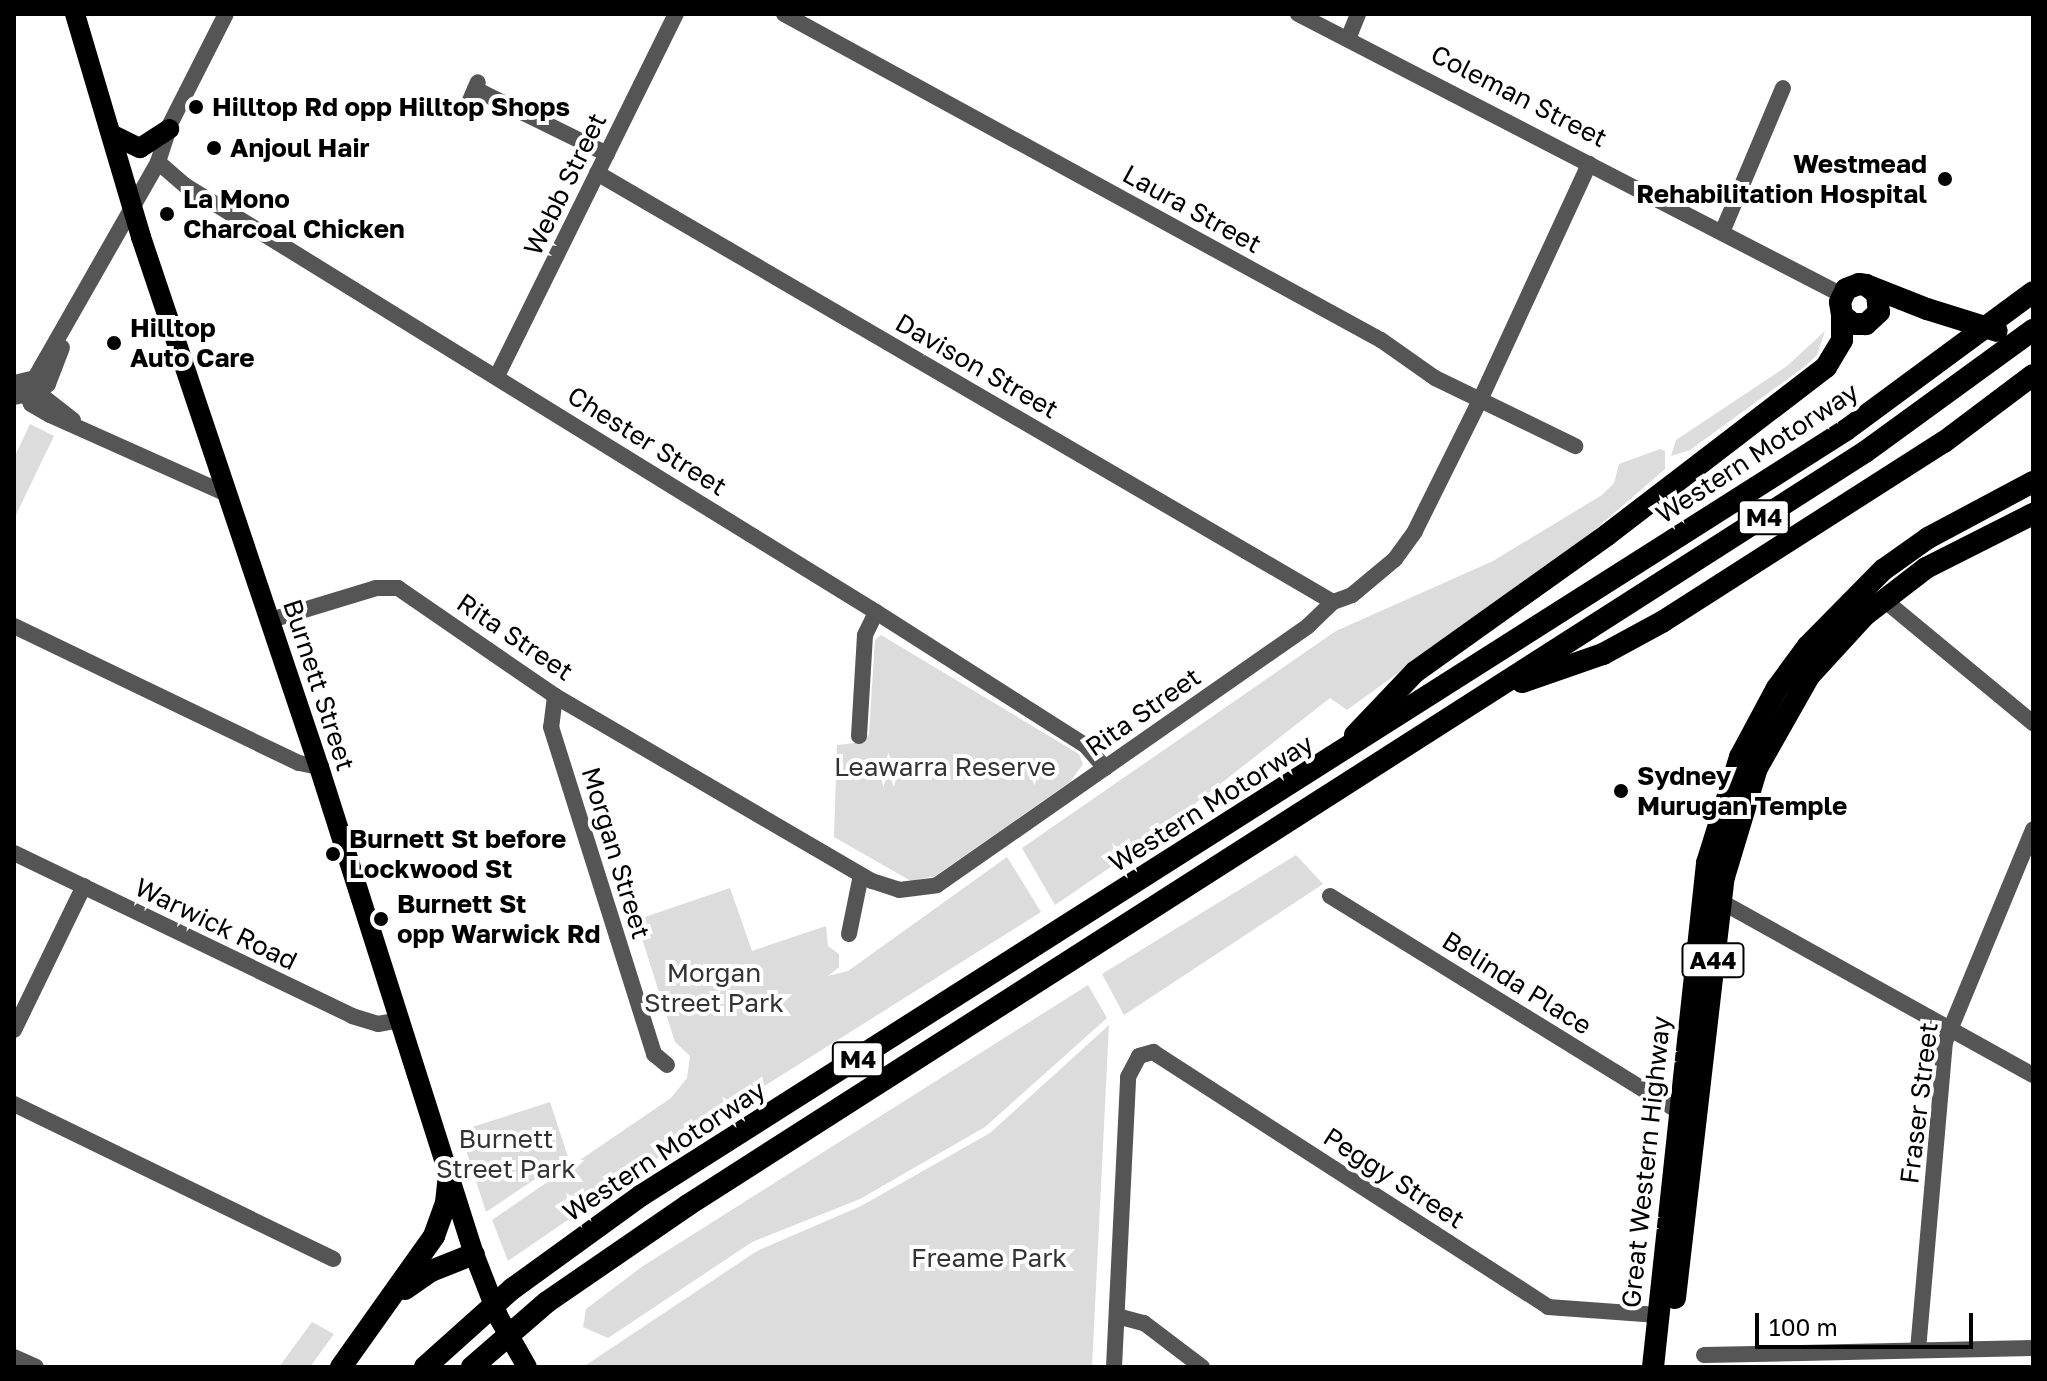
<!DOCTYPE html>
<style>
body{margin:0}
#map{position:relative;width:2047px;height:1381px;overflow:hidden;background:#fff;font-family:"Golos Text",sans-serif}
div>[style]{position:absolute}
.green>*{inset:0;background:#dcdcdc}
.minor>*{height:16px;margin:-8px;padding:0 8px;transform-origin:8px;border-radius:8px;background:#555}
.major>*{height:20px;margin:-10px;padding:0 10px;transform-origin:10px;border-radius:10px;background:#000}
.highway>*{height:22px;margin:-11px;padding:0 11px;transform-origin:11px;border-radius:11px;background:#000}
.dots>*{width:22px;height:22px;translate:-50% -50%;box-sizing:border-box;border:4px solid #fff;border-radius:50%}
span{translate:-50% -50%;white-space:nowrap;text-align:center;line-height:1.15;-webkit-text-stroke:8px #fff;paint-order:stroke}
.shield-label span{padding:2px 6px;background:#fff;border:2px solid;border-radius:6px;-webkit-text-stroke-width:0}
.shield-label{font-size:24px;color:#000;font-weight:700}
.street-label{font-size:26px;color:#000}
.poi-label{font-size:26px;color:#000;font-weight:700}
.left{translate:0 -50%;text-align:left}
.right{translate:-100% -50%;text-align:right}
.park-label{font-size:26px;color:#333}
.frame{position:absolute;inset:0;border:16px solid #000;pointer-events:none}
.scale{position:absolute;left:1755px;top:1313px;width:218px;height:36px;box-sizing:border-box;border:4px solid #000;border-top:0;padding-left:10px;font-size:24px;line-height:28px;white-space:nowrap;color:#000;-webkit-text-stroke:6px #fff;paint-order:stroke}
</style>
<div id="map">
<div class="green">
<i style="clip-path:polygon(1825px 331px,1817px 355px,1804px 367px,1690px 450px,1671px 456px,1676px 440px,1787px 366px)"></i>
<i style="clip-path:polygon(30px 424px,54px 436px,14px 519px,14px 458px)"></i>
<i style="clip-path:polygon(1660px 449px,1665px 451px,1665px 469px,1592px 532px,1347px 710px,1330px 698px,1137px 849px,1055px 905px,1022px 848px,1336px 631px,1493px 561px,1602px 495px,1614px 483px,1619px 464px)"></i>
<i style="clip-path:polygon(881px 635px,1079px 754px,1083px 764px,1070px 782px,935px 876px,911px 881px,834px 837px,837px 745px,863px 742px,869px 734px,875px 640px)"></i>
<i style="clip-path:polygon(1296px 855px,1323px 884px,1124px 1015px,1102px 974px)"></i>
<i style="clip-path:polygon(1007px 857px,1041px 912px,747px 1097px,508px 1261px,492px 1220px,671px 1098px,687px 1078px,690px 1056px,675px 1042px,636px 920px,730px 888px,752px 951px,826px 926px,828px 946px,839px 954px,839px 967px,828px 976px,848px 971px)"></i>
<i style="clip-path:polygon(1088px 985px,1107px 1018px,985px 1127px,860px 1199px,752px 1242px,608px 1338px,583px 1327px,586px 1309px,643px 1266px)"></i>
<i style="clip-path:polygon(1109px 1025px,1092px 1367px,583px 1367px,757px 1251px,861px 1206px,990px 1133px)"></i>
<i style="clip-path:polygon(550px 1102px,568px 1157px,486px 1212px,460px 1131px)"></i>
<i style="clip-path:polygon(312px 1322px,334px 1334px,310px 1367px,279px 1367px)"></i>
</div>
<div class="minor">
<i style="left:784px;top:14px;width:680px;rotate:28.64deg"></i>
<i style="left:1381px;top:340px;width:66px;rotate:35.1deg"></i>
<i style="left:1435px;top:378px;width:156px;rotate:25.9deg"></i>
<i style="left:1298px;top:14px;width:612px;rotate:27.32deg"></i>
<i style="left:1348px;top:39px;width:27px;rotate:-68deg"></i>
<i style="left:475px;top:89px;width:147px;rotate:26.2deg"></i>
<i style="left:466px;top:110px;width:30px;rotate:-67deg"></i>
<i style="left:164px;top:136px;width:137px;rotate:-63.1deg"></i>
<i style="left:158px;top:162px;width:37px;rotate:41deg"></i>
<i style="left:186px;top:186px;width:811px;rotate:31.69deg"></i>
<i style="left:876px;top:612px;width:249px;rotate:32.5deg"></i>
<i style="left:1086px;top:746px;width:29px;rotate:49deg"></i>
<i style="left:597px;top:173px;width:852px;rotate:30.24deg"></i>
<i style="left:1723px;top:230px;width:154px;rotate:-67.1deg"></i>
<i style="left:497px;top:376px;width:404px;rotate:-63.7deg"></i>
<i style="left:14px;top:383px;width:22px;rotate:-13deg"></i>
<i style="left:35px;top:378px;width:249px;rotate:-60.3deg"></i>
<i style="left:158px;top:162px;width:35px;rotate:-72deg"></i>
<i style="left:23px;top:383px;width:22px;rotate:69deg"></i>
<i style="left:31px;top:404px;width:22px;rotate:30deg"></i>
<i style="left:50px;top:415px;width:196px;rotate:24.1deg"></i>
<i style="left:32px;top:388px;width:52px;rotate:38deg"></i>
<i style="left:14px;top:397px;width:25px;rotate:-11deg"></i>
<i style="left:39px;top:392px;width:12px;rotate:-42deg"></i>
<i style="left:48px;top:384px;width:39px;rotate:-69deg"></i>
<i style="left:1883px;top:599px;width:195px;rotate:39.6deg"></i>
<i style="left:271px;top:620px;width:110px;rotate:-16.9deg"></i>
<i style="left:376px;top:588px;width:22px"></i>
<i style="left:398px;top:588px;width:191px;rotate:34.5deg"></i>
<i style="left:555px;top:696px;width:367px;rotate:30.3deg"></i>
<i style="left:872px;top:881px;width:28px;rotate:18deg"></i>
<i style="left:899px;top:890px;width:38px;rotate:-7deg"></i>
<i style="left:937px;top:885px;width:452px;rotate:-34.9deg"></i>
<i style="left:1308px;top:626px;width:35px;rotate:-44deg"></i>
<i style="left:1333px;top:602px;width:20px;rotate:-20deg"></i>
<i style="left:1352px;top:595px;width:56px;rotate:-39.9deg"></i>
<i style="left:1395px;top:559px;width:34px;rotate:-54deg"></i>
<i style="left:1415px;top:531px;width:148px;rotate:-63.6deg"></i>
<i style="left:1481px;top:398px;width:258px;rotate:-65.2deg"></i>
<i style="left:14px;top:626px;width:316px;rotate:25.7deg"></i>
<i style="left:299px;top:763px;width:20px;rotate:11deg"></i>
<i style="left:555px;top:696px;width:31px;rotate:97deg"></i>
<i style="left:551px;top:727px;width:343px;rotate:72.5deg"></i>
<i style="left:654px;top:1054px;width:17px;rotate:40deg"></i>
<i style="left:859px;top:736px;width:101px;rotate:-86.6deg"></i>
<i style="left:865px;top:635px;width:25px;rotate:-64deg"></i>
<i style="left:14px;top:853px;width:375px;rotate:25.7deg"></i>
<i style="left:352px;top:1016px;width:27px;rotate:17deg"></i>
<i style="left:378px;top:1024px;width:22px;rotate:-10deg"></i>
<i style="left:1330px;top:896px;width:409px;rotate:31.7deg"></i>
<i style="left:1720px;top:901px;width:358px;rotate:29.1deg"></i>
<i style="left:849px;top:934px;width:60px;rotate:-78.5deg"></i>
<i style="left:14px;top:1030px;width:160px;rotate:-64.1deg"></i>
<i style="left:14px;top:1104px;width:355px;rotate:25.9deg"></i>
<i style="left:1117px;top:1316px;width:28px;rotate:15deg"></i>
<i style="left:1144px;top:1323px;width:73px;rotate:37.2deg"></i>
<i style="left:1918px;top:1350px;width:309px;rotate:-85deg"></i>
<i style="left:1945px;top:1042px;width:230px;rotate:-67.5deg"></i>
<i style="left:1704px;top:1355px;width:329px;rotate:-1.2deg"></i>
<i style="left:14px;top:1357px;width:24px;rotate:24deg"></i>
<i style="left:1114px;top:1367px;width:290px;rotate:-87.2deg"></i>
<i style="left:1128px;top:1077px;width:24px;rotate:-62deg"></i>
<i style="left:1139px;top:1056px;width:15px;rotate:-16deg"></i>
<i style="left:1153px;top:1052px;width:470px;rotate:32.8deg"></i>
<i style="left:1548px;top:1307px;width:110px;rotate:4.2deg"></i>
</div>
<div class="major">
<i style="left:75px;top:14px;width:233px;rotate:73.5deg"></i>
<i style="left:141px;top:237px;width:559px;rotate:71.44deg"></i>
<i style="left:319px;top:767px;width:511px;rotate:72.35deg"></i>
<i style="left:474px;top:1254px;width:69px;rotate:68.7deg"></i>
<i style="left:499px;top:1318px;width:56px;rotate:60.3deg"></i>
<i style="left:113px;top:135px;width:30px;rotate:26deg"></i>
<i style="left:140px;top:148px;width:35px;rotate:-33deg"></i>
</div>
<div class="highway">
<i style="left:1866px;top:285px;width:14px;rotate:39deg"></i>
<i style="left:1877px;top:294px;width:18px;rotate:84deg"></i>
<i style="left:1879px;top:312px;width:18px;rotate:137deg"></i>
<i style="left:1866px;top:324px;width:13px;rotate:180deg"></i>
<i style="left:1853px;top:324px;width:14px;rotate:-141deg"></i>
<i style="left:1842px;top:315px;width:13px;rotate:-99deg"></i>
<i style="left:1840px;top:302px;width:14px;rotate:-65deg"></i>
<i style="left:1846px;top:289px;width:14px;rotate:-21deg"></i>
<i style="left:1859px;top:284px;width:7px;rotate:8deg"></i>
<i style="left:1866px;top:285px;width:66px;rotate:21.5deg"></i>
<i style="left:1927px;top:309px;width:73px;rotate:17.4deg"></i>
<i style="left:1522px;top:682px;width:86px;rotate:-19.1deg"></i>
<i style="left:1603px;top:654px;width:67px;rotate:-28.5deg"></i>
<i style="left:1662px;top:622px;width:335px;rotate:-32.6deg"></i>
<i style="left:1944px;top:442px;width:111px;rotate:-37deg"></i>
<i style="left:1355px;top:735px;width:87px;rotate:-46.4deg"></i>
<i style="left:1415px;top:672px;width:236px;rotate:-35.5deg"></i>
<i style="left:1607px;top:535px;width:276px;rotate:-37.5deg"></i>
<i style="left:1826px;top:367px;width:31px;rotate:-59deg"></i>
<i style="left:1842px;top:340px;width:25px;rotate:-90deg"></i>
<i style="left:405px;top:1289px;width:32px;rotate:-35deg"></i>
<i style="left:431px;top:1271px;width:46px;rotate:-21.6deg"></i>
<i style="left:1675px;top:1298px;width:424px;rotate:-83.4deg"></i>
<i style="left:1724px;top:877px;width:114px;rotate:-73.2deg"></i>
<i style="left:1757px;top:768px;width:106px;rotate:-60.5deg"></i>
<i style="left:1809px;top:676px;width:83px;rotate:-47.4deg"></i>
<i style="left:1865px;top:615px;width:77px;rotate:-37.6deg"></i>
<i style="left:1926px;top:568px;width:120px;rotate:-26.8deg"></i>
<i style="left:341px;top:1367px;width:161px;rotate:-54.6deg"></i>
<i style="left:434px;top:1236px;width:35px;rotate:-70deg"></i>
<i style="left:446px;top:1203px;width:28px;rotate:-84deg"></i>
<i style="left:425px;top:1367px;width:117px;rotate:-41.9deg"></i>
<i style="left:512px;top:1289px;width:160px;rotate:-35.9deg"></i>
<i style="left:642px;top:1195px;width:1426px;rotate:-32.43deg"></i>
<i style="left:1846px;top:430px;width:232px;rotate:-36.4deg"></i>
<i style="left:472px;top:1367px;width:99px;rotate:-40.9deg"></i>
<i style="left:547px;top:1302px;width:171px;rotate:-34.5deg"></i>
<i style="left:688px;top:1205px;width:1397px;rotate:-32.61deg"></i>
<i style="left:1865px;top:452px;width:208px;rotate:-36deg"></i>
<i style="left:1653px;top:1367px;width:507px;rotate:-83.88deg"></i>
<i style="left:1707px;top:863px;width:111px;rotate:-72.7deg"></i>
<i style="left:1740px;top:757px;width:78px;rotate:-61.8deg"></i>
<i style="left:1777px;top:688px;width:52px;rotate:-53.6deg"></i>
<i style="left:1808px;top:646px;width:107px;rotate:-45.4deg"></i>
<i style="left:1883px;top:570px;width:55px;rotate:-35.4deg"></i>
<i style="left:1928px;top:538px;width:119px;rotate:-28.1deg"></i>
</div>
<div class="dots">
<i style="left:196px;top:107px;background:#000"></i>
<i style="left:214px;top:148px;background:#000"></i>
<i style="left:1945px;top:179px;background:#000"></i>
<i style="left:167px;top:214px;background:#000"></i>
<i style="left:114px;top:343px;background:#000"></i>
<i style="left:1621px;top:791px;background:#000"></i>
<i style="left:333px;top:854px;background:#000"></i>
<i style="left:381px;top:919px;background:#000"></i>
</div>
<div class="shield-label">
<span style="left:1764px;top:517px">M4</span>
<span style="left:1713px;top:960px">A44</span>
<span style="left:858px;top:1059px">M4</span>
</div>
<div class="street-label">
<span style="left:1519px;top:96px;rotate:27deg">Coleman Street</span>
<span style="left:565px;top:184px;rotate:-64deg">Webb Street</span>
<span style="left:1192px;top:209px;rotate:29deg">Laura Street</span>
<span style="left:977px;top:366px;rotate:30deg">Davison Street</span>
<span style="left:647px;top:441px;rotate:32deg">Chester Street</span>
<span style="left:1757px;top:453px;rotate:-33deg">Western Motorway</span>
<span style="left:515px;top:637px;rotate:34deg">Rita Street</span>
<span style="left:319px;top:685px;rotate:72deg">Burnett Street</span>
<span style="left:1143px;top:712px;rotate:-35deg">Rita Street</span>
<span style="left:1211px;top:803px;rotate:-32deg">Western Motorway</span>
<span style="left:616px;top:853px;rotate:73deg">Morgan Street</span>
<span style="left:216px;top:924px;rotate:26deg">Warwick Road</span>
<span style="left:1517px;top:983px;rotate:32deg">Belinda Place</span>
<span style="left:1919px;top:1103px;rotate:-83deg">Fraser Street</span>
<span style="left:664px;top:1151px;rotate:-33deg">Western Motorway</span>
<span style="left:1646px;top:1162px;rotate:-84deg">Great Western Highway</span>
<span style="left:1394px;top:1178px;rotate:33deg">Peggy Street</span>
</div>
<div class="poi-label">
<span class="left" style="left:212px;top:107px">Hilltop Rd opp Hilltop Shops</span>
<span class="left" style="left:230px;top:148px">Anjoul Hair</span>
<span class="right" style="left:1927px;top:179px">Westmead<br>Rehabilitation Hospital</span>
<span class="left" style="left:183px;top:214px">La Mono<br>Charcoal Chicken</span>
<span class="left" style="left:130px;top:343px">Hilltop<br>Auto Care</span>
<span class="left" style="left:1637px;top:791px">Sydney<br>Murugan Temple</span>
<span class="left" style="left:349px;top:854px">Burnett St before<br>Lockwood St</span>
<span class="left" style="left:397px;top:919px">Burnett St<br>opp Warwick Rd</span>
</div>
<div class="park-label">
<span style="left:945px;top:767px">Leawarra Reserve</span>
<span style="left:714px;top:988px">Morgan<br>Street Park</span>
<span style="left:506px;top:1154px">Burnett<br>Street Park</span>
<span style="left:989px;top:1258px">Freame Park</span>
</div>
<div class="frame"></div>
<div class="scale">100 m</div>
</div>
